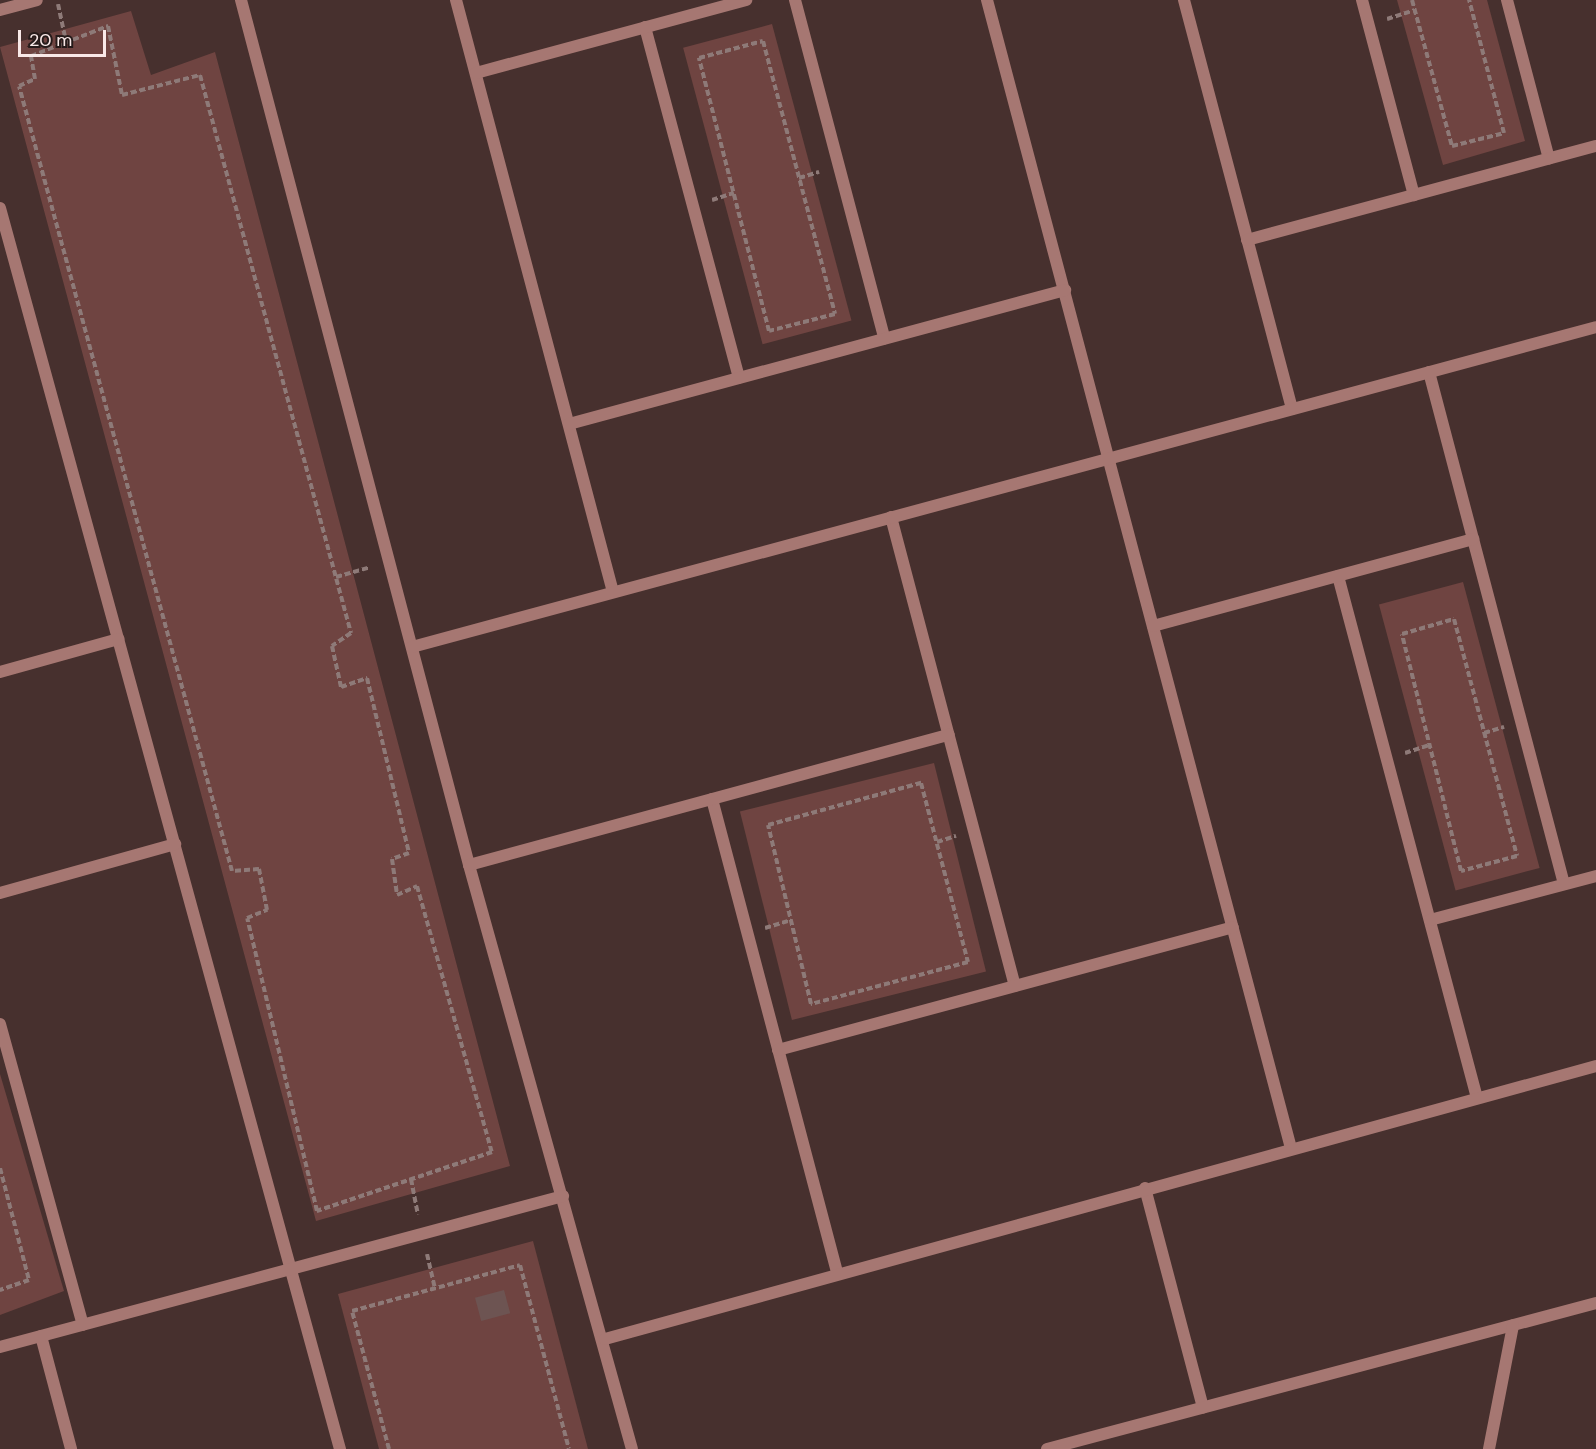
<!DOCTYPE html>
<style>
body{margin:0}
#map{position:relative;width:1596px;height:1449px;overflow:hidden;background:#47302e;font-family:"DM Sans",sans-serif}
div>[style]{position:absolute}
.green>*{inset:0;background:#6f4441;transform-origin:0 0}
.building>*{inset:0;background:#6d5452;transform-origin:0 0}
.path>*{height:4px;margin-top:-2px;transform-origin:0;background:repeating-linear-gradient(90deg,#8e7a78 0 6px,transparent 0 9px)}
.minor>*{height:12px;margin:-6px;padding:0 6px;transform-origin:6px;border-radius:6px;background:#a67772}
span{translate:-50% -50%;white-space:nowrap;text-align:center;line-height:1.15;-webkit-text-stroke:4.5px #261b1a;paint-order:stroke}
.scale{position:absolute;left:18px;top:30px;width:88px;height:27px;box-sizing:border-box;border:3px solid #f9e9e8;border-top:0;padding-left:8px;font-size:18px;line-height:21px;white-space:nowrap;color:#f9e9e8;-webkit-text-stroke:4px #261b1a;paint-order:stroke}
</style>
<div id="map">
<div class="green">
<i style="clip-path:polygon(1397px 0,1487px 0,1525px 141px,1443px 165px)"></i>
<i style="clip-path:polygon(131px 11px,151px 75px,215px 52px,510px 1166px,316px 1221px,0 47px)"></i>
<i style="left:772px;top:24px;width:307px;height:92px;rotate:75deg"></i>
<i style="left:1463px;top:582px;width:296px;height:87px;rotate:75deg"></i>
<i style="left:934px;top:763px;width:215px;height:200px;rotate:76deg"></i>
<i style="clip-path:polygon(0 1074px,64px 1291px,0 1315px)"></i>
<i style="clip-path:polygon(533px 1241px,588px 1449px,379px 1449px,338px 1294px)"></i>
</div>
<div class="building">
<i style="left:504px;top:1290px;width:24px;height:30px;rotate:75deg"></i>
</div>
<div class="path">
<i style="left:1412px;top:0;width:151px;rotate:74.7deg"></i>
<i style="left:1452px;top:146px;width:54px;rotate:-14deg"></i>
<i style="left:1504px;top:133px;width:138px;rotate:-104.7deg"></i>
<i style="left:58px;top:4px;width:39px;rotate:78deg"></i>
<i style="left:1387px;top:19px;width:29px;rotate:-18deg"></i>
<i style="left:108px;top:26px;width:70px;rotate:78.5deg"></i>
<i style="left:122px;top:95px;width:81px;rotate:-14.4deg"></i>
<i style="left:200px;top:75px;width:578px;rotate:74.86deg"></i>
<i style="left:351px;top:633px;width:23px;rotate:146deg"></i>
<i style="left:332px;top:646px;width:42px;rotate:77.6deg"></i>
<i style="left:341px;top:687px;width:28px;rotate:-19deg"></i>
<i style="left:367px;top:678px;width:180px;rotate:76.5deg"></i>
<i style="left:409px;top:853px;width:18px;rotate:161deg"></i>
<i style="left:392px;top:859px;width:36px;rotate:82deg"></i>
<i style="left:397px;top:895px;width:22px;rotate:-24deg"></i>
<i style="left:417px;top:886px;width:276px;rotate:74.3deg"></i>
<i style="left:492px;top:1152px;width:185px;rotate:161.4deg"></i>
<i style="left:317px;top:1211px;width:301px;rotate:-103.4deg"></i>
<i style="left:247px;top:918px;width:22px;rotate:-22deg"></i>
<i style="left:267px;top:910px;width:42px;rotate:-101deg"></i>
<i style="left:259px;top:869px;width:27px;rotate:176deg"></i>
<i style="left:232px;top:871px;width:813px;rotate:-105.18deg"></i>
<i style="left:19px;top:86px;width:17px;rotate:-24deg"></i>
<i style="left:35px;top:79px;width:23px;rotate:-100deg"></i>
<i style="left:31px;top:56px;width:83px;rotate:-21.3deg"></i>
<i style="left:763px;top:41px;width:282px;rotate:75.2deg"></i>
<i style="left:835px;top:314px;width:68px;rotate:165.6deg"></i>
<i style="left:769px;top:331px;width:282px;rotate:-104.4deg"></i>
<i style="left:699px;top:58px;width:66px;rotate:-14.9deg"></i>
<i style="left:799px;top:178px;width:21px;rotate:-17deg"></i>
<i style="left:712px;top:200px;width:23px;rotate:-18deg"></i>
<i style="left:336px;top:577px;width:35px;rotate:-16deg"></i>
<i style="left:1454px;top:619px;width:245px;rotate:75.1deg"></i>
<i style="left:1517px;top:856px;width:58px;rotate:165deg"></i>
<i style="left:1461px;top:871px;width:244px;rotate:-104deg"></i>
<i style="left:1402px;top:634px;width:54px;rotate:-16.1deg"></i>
<i style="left:1484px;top:733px;width:21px;rotate:-17deg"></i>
<i style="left:1405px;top:753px;width:26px;rotate:-18deg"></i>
<i style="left:921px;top:783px;width:185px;rotate:75.3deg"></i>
<i style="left:968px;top:962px;width:163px;rotate:165deg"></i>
<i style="left:811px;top:1004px;width:184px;rotate:-103.5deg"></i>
<i style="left:768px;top:825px;width:159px;rotate:-15.4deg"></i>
<i style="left:937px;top:842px;width:20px;rotate:-18deg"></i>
<i style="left:765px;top:928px;width:27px;rotate:-17deg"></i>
<i style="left:0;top:1168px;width:116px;rotate:75.5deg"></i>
<i style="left:29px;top:1280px;width:31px;rotate:161deg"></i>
<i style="left:411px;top:1179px;width:36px;rotate:79deg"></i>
<i style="left:427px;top:1254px;width:35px;rotate:77deg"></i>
<i style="left:389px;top:1449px;width:143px;rotate:-105deg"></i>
<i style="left:352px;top:1311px;width:174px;rotate:-15.3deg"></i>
<i style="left:520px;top:1265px;width:190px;rotate:75.1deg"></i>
</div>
<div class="minor">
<i style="left:241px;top:0;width:895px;rotate:75.23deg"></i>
<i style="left:469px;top:865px;width:606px;rotate:74.41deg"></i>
<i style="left:456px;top:0;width:612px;rotate:75.15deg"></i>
<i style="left:795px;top:0;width:350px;rotate:75.2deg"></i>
<i style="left:987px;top:0;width:1188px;rotate:75.17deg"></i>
<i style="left:1184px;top:0;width:423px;rotate:75.2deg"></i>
<i style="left:1362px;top:0;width:202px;rotate:75.1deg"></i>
<i style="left:1507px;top:0;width:164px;rotate:75.2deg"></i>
<i style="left:0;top:10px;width:38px;rotate:-15deg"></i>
<i style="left:645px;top:27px;width:363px;rotate:75deg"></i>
<i style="left:476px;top:73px;width:280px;rotate:-15.1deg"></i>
<i style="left:0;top:208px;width:1287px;rotate:74.68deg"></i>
<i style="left:1247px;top:240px;width:361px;rotate:-15.1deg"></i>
<i style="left:1429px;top:372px;width:529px;rotate:75.23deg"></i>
<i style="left:569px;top:424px;width:514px;rotate:-15.12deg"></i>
<i style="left:891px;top:517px;width:485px;rotate:75.2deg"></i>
<i style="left:1338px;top:576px;width:540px;rotate:75.09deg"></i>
<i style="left:1153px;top:626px;width:332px;rotate:-15.2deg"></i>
<i style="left:412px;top:647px;width:1226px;rotate:-15.12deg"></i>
<i style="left:0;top:672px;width:123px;rotate:-15.6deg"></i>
<i style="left:712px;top:799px;width:488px;rotate:75.2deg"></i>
<i style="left:469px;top:865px;width:497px;rotate:-15.2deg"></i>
<i style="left:0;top:893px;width:182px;rotate:-15.6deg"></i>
<i style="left:1430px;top:920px;width:172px;rotate:-14.8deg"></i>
<i style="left:0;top:1024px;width:312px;rotate:74.6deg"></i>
<i style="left:778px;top:1050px;width:471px;rotate:-15.1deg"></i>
<i style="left:1145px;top:1188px;width:227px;rotate:75.2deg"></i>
<i style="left:41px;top:1336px;width:117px;rotate:75.1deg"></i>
<i style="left:605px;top:1339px;width:1028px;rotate:-15.4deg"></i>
<i style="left:0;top:1347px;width:583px;rotate:-15.01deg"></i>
<i style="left:1047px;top:1449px;width:568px;rotate:-14.89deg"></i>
<i style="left:1489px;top:1449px;width:126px;rotate:-79deg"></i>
</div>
<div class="scale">20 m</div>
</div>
